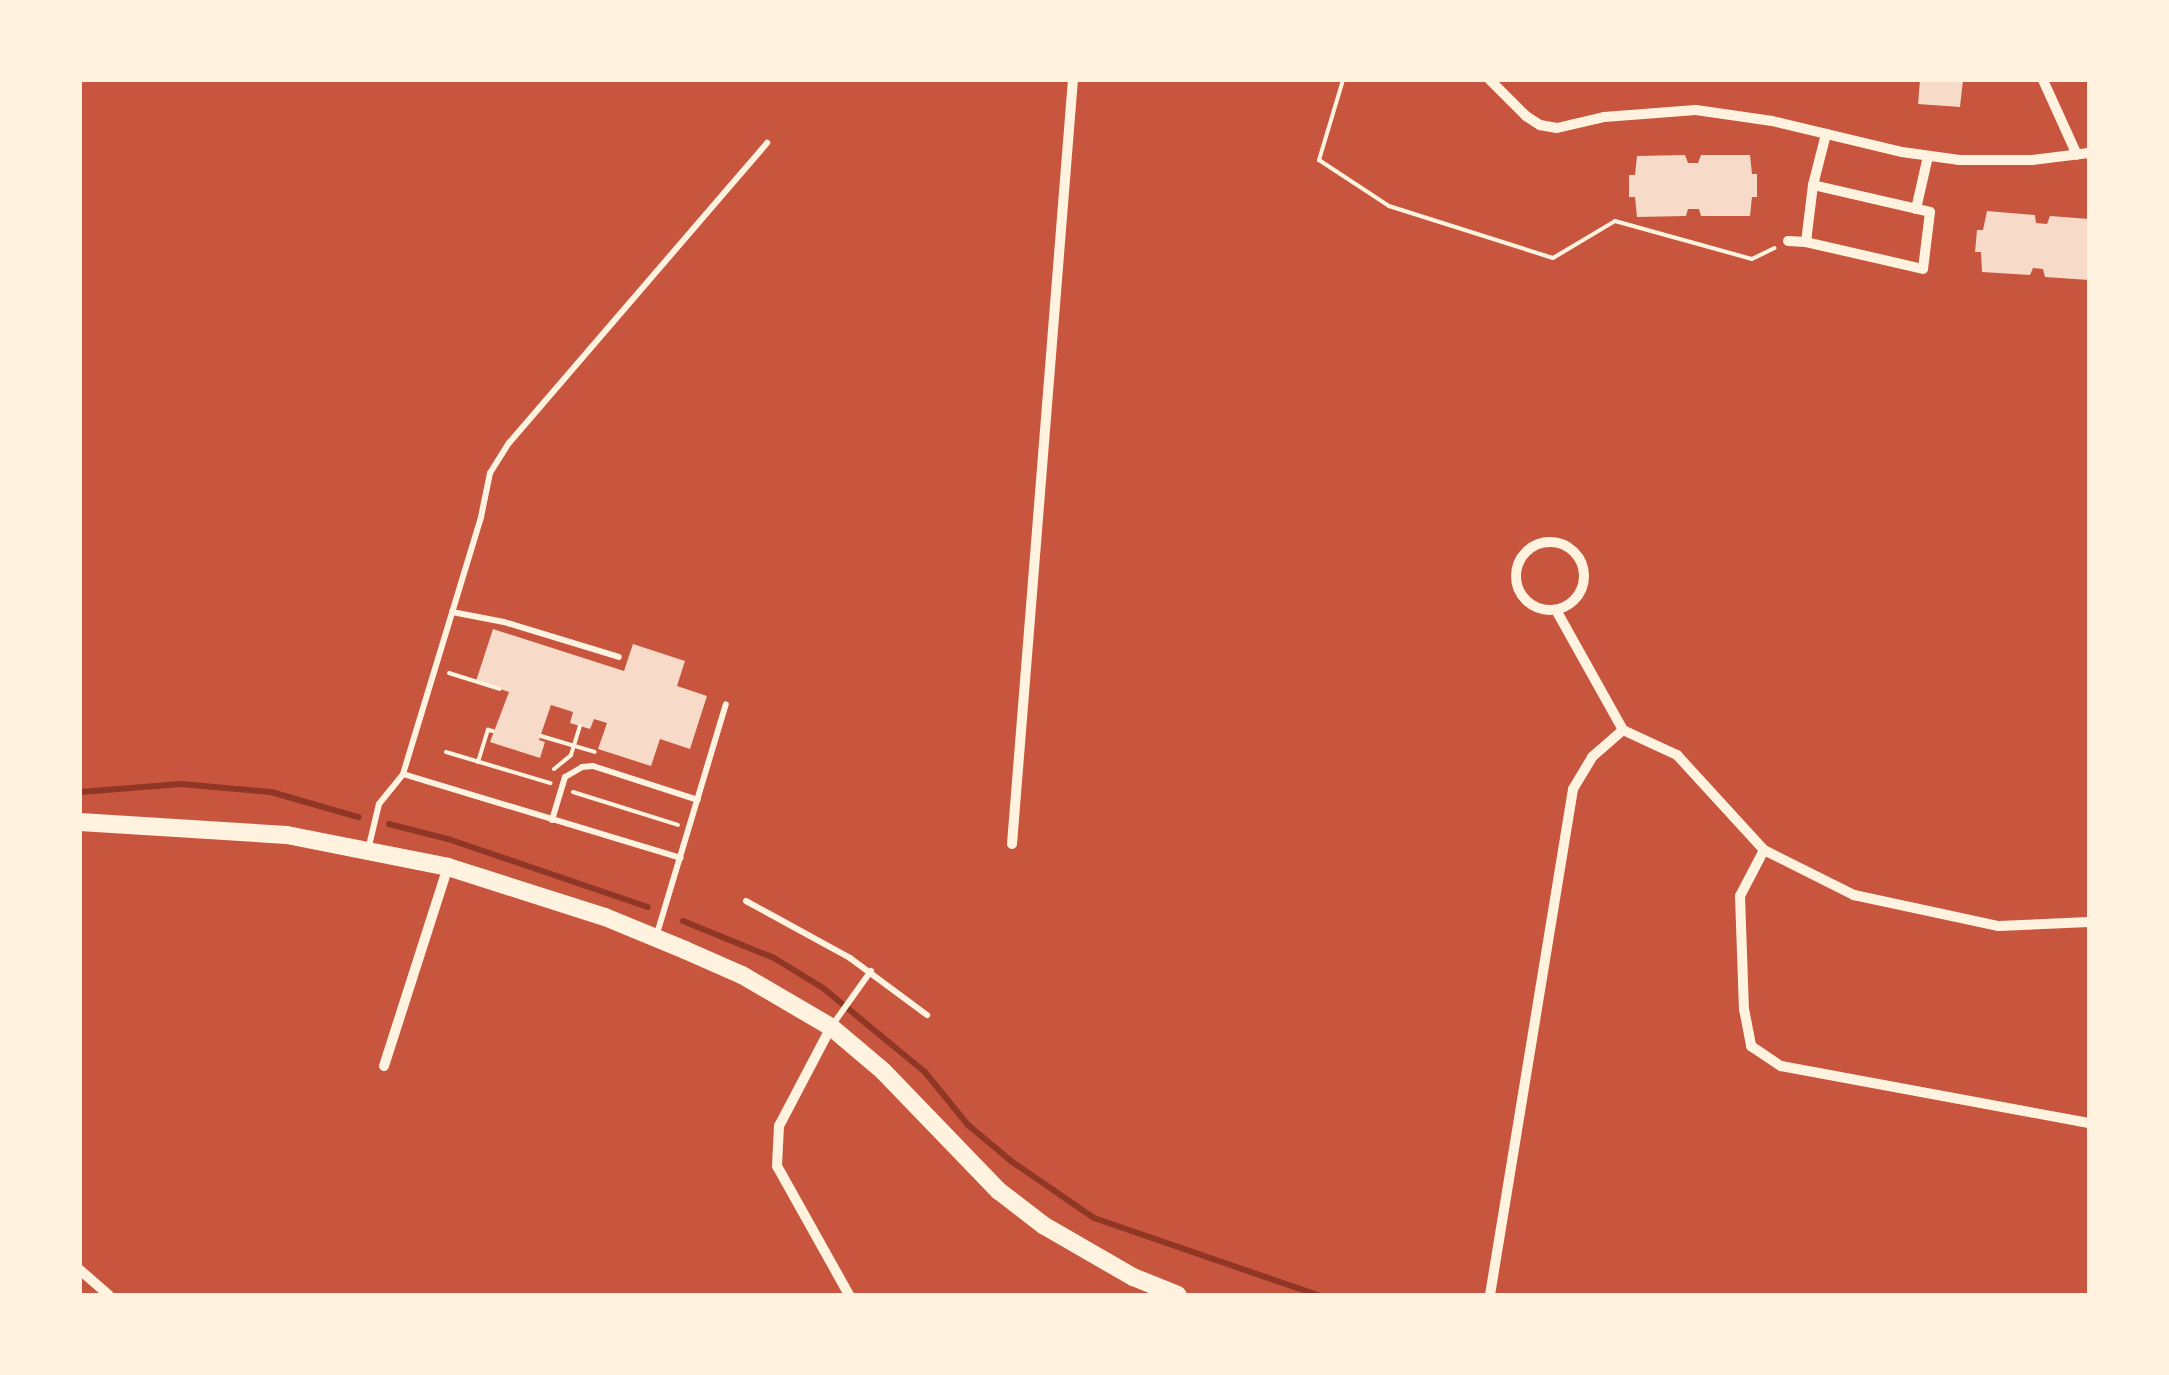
<!DOCTYPE html>
<style>
body{margin:0}
#map{position:relative;width:2169px;height:1375px;overflow:hidden;background:#c8553d;font-family:"Playfair Display",serif}
div>[style]{position:absolute}
.stream>*{height:6px;margin:-3px;padding:0 3px;transform-origin:3px;border-radius:3px;background:#8f3625}
.building>*{inset:0;background:#f7dbc8}
.path>*{height:4px;margin:-2px;padding:0 2px;transform-origin:2px;border-radius:2px;background:#fff3e0}
.service>*{height:6px;margin:-3px;padding:0 3px;transform-origin:3px;border-radius:3px;background:#fff3e0}
.minor>*{height:10px;margin:-5px;padding:0 5px;transform-origin:5px;border-radius:5px;background:#fff3e0}
.minor>.ring{margin:-5px;padding:0;box-sizing:content-box;background:none;border:10px solid #fff3e0;border-radius:50%}
.secondary>*{height:18px;margin:-9px;padding:0 9px;transform-origin:9px;border-radius:9px;background:#fff3e0}
span{translate:-50% -50%;white-space:nowrap;text-align:center;line-height:1.15;-webkit-text-stroke:8px #fff3e0;paint-order:stroke}
.frame{position:absolute;inset:0;border:82px solid #fff3e0;pointer-events:none}
</style>
<div id="map">
<div class="stream">
<i style="left:80px;top:792px;width:101px;rotate:-4.5deg"></i>
<i style="left:181px;top:784px;width:90px;rotate:5.1deg"></i>
<i style="left:271px;top:792px;width:91px;rotate:16deg"></i>
<i style="left:389px;top:824px;width:61px;rotate:14.3deg"></i>
<i style="left:448px;top:839px;width:211px;rotate:18.8deg"></i>
<i style="left:683px;top:921px;width:98px;rotate:22.1deg"></i>
<i style="left:774px;top:958px;width:57px;rotate:31.5deg"></i>
<i style="left:823px;top:988px;width:132px;rotate:39.5deg"></i>
<i style="left:925px;top:1072px;width:68px;rotate:50.9deg"></i>
<i style="left:968px;top:1125px;width:56px;rotate:39.9deg"></i>
<i style="left:1011px;top:1161px;width:101px;rotate:34.5deg"></i>
<i style="left:1094px;top:1218px;width:237px;rotate:19deg"></i>
</div>
<div class="building">
<i style="clip-path:polygon(1920px 80px,1963px 80px,1960px 107px,1918px 104px)"></i>
<i style="clip-path:polygon(1685px 155px,1688px 163px,1698px 163px,1701px 155px,1750px 155px,1752px 174px,1757px 174px,1757px 197px,1752px 197px,1750px 216px,1701px 216px,1699px 209px,1688px 209px,1686px 216px,1637px 217px,1635px 197px,1629px 197px,1629px 175px,1635px 175px,1637px 156px)"></i>
<i style="clip-path:polygon(1987px 211px,2035px 215px,2036px 223px,2047px 224px,2050px 216px,2089px 219px,2089px 280px,2045px 277px,2043px 269px,2033px 268px,2030px 275px,1982px 272px,1981px 252px,1975px 252px,1977px 230px,1983px 230px)"></i>
<i style="clip-path:polygon(493px 629px,624px 671px,633px 644px,685px 661px,677px 686px,707px 696px,690px 749px,660px 739px,651px 766px,598px 749px,607px 723px,594px 719px,590px 729px,570px 723px,573px 712px,551px 705px,539px 740px,545px 742px,540px 758px,490px 742px,509px 692px,476px 681px)"></i>
</div>
<div class="path">
<i style="left:1343px;top:80px;width:84px;rotate:106.7deg"></i>
<i style="left:1319px;top:160px;width:84px;rotate:33.3deg"></i>
<i style="left:1389px;top:206px;width:172px;rotate:17.6deg"></i>
<i style="left:1553px;top:258px;width:72px;rotate:-30.8deg"></i>
<i style="left:1615px;top:221px;width:142px;rotate:15.5deg"></i>
<i style="left:1752px;top:259px;width:25px;rotate:-26deg"></i>
<i style="left:449px;top:673px;width:53px;rotate:17.4deg"></i>
<i style="left:541px;top:736px;width:56px;rotate:16.5deg"></i>
<i style="left:446px;top:752px;width:109px;rotate:16.6deg"></i>
<i style="left:478px;top:762px;width:34px;rotate:-73deg"></i>
<i style="left:488px;top:730px;width:5px;rotate:11deg"></i>
<i style="left:554px;top:769px;width:22px;rotate:-39deg"></i>
<i style="left:571px;top:755px;width:30px;rotate:-73deg"></i>
<i style="left:573px;top:792px;width:110px;rotate:17.4deg"></i>
</div>
<div class="service">
<i style="left:452px;top:612px;width:53px;rotate:10.9deg"></i>
<i style="left:504px;top:622px;width:120px;rotate:16.9deg"></i>
<i style="left:403px;top:774px;width:290px;rotate:16.8deg"></i>
<i style="left:552px;top:820px;width:45px;rotate:-73.2deg"></i>
<i style="left:565px;top:777px;width:20px;rotate:-30deg"></i>
<i style="left:582px;top:767px;width:11px;rotate:-5deg"></i>
<i style="left:593px;top:766px;width:110px;rotate:17.9deg"></i>
<i style="left:368px;top:850px;width:47px;rotate:-76.6deg"></i>
<i style="left:379px;top:804px;width:38px;rotate:-51deg"></i>
<i style="left:403px;top:774px;width:269px;rotate:-73.1deg"></i>
<i style="left:481px;top:517px;width:45px;rotate:-78.4deg"></i>
<i style="left:490px;top:473px;width:36px;rotate:-58deg"></i>
<i style="left:509px;top:443px;width:396px;rotate:-49.3deg"></i>
<i style="left:746px;top:901px;width:119px;rotate:28.7deg"></i>
<i style="left:850px;top:958px;width:96px;rotate:36.5deg"></i>
<i style="left:656px;top:937px;width:243px;rotate:-73.3deg"></i>
<i style="left:831px;top:1027px;width:69px;rotate:-54.5deg"></i>
</div>
<div class="minor">
<i style="left:1490px;top:80px;width:51px;rotate:45deg"></i>
<i style="left:1526px;top:116px;width:17px;rotate:33deg"></i>
<i style="left:1540px;top:125px;width:17px;rotate:10deg"></i>
<i style="left:1557px;top:128px;width:48px;rotate:-13.2deg"></i>
<i style="left:1604px;top:117px;width:92px;rotate:-4.4deg"></i>
<i style="left:1696px;top:110px;width:77px;rotate:8.2deg"></i>
<i style="left:1772px;top:121px;width:134px;rotate:13.4deg"></i>
<i style="left:1902px;top:152px;width:58px;rotate:8deg"></i>
<i style="left:1959px;top:160px;width:73px"></i>
<i style="left:2032px;top:160px;width:57px;rotate:-7deg"></i>
<i style="left:2043px;top:80px;width:82px;rotate:65.6deg"></i>
<i style="left:1813px;top:185px;width:120px;rotate:13deg"></i>
<i style="left:1930px;top:212px;width:57px;rotate:97deg"></i>
<i style="left:1923px;top:269px;width:120px;rotate:-167deg"></i>
<i style="left:1806px;top:242px;width:57px;rotate:-83deg"></i>
<i style="left:1813px;top:185px;width:53px;rotate:-75.7deg"></i>
<i style="left:1916px;top:209px;width:54px;rotate:-77.2deg"></i>
<i style="left:1788px;top:241px;width:18px;rotate:3deg"></i>
<i class="ring" style="left:1516px;top:542px;width:58px;height:58px"></i>
<i style="left:1556px;top:610px;width:137px;rotate:60.8deg"></i>
<i style="left:1623px;top:730px;width:60px;rotate:24.8deg"></i>
<i style="left:1677px;top:755px;width:129px;rotate:47.5deg"></i>
<i style="left:1764px;top:850px;width:101px;rotate:26.6deg"></i>
<i style="left:1854px;top:895px;width:148px;rotate:12.1deg"></i>
<i style="left:1999px;top:926px;width:90px;rotate:-2.5deg"></i>
<i style="left:1012px;top:844px;width:766px;rotate:-85.44deg"></i>
<i style="left:1764px;top:850px;width:52px;rotate:117.6deg"></i>
<i style="left:1740px;top:896px;width:113px;rotate:88deg"></i>
<i style="left:1744px;top:1009px;width:38px;rotate:79deg"></i>
<i style="left:1751px;top:1046px;width:36px;rotate:34deg"></i>
<i style="left:1781px;top:1066px;width:313px;rotate:10.5deg"></i>
<i style="left:831px;top:1027px;width:112px;rotate:117.7deg"></i>
<i style="left:779px;top:1126px;width:40px;rotate:92.9deg"></i>
<i style="left:777px;top:1166px;width:148px;rotate:60.8deg"></i>
<i style="left:384px;top:1066px;width:209px;rotate:-72.2deg"></i>
<i style="left:80px;top:1270px;width:38px;rotate:41deg"></i>
<i style="left:1490px;top:1295px;width:513px;rotate:-80.68deg"></i>
<i style="left:1573px;top:789px;width:37px;rotate:-59deg"></i>
<i style="left:1592px;top:757px;width:41px;rotate:-41.1deg"></i>
</div>
<div class="secondary">
<i style="left:80px;top:822px;width:207px;rotate:3.6deg"></i>
<i style="left:287px;top:835px;width:164px;rotate:11.2deg"></i>
<i style="left:448px;top:867px;width:165px;rotate:17.7deg"></i>
<i style="left:605px;top:917px;width:87px;rotate:22.4deg"></i>
<i style="left:685px;top:950px;width:62px;rotate:23.7deg"></i>
<i style="left:742px;top:975px;width:103px;rotate:30.3deg"></i>
<i style="left:831px;top:1027px;width:68px;rotate:40.2deg"></i>
<i style="left:883px;top:1071px;width:167px;rotate:46deg"></i>
<i style="left:999px;top:1191px;width:56px;rotate:37.7deg"></i>
<i style="left:1043px;top:1225px;width:104px;rotate:30deg"></i>
<i style="left:1133px;top:1277px;width:48px;rotate:21.8deg"></i>
</div>
<div class="frame"></div>
</div>
